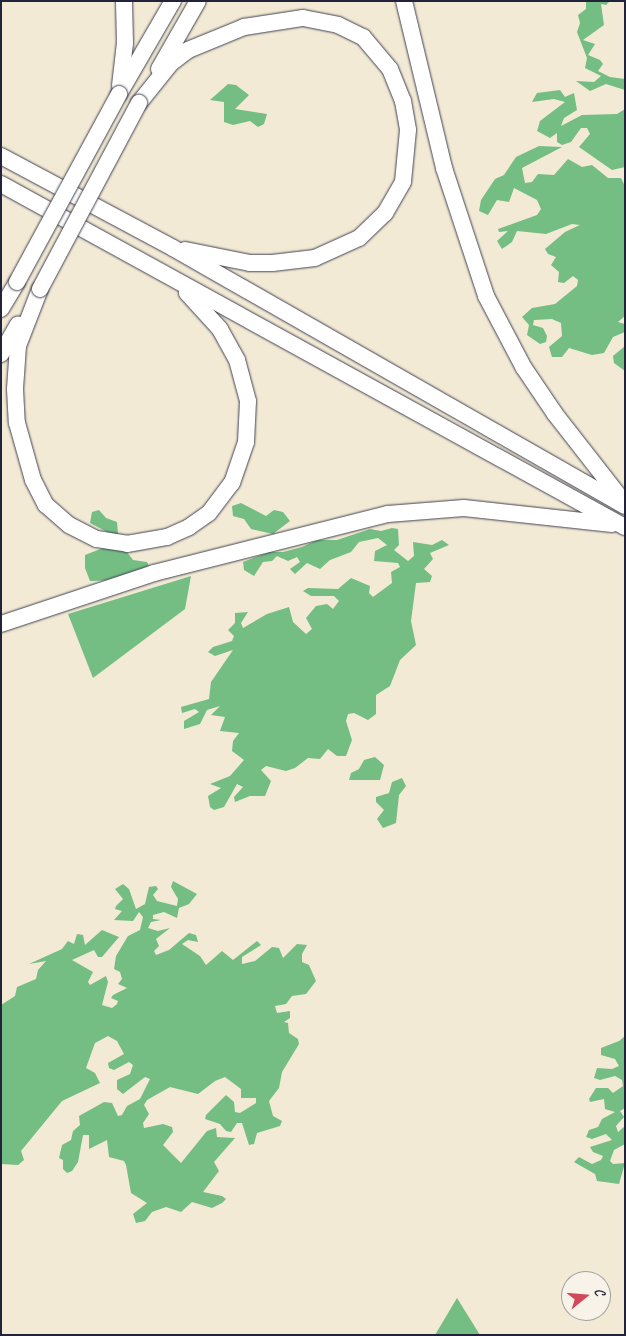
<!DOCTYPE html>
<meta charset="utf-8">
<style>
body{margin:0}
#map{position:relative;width:626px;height:1336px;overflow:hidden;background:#f2ead4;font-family:Caveat,sans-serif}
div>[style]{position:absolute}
.forest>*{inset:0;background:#74bd83}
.roads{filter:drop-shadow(0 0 1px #414052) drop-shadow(0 0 1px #414052)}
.primary>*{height:16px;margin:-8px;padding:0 8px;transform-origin:8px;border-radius:8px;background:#fff}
.bridges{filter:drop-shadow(0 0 1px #414052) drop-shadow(0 0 1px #414052)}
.primary-bridge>*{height:16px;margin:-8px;padding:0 8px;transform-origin:8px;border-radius:8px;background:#fff}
span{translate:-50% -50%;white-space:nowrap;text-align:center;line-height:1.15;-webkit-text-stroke:4px #f7f3e8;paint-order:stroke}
.frame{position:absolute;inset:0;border:2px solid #22223b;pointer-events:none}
.north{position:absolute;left:561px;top:1271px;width:50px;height:50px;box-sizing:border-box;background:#f7f3e8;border:1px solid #a29fa3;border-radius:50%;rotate:73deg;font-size:14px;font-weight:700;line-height:20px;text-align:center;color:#22223b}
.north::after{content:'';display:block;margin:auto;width:18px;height:22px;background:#d1495b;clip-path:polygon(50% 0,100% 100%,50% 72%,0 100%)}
</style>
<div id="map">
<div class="forest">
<i style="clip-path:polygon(586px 1px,610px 1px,606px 5px,601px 4px,604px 25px,583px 40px,595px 44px,588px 55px,600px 60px,603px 64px,598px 71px,610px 77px,625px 79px,625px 90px,606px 84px,590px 91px,576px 81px,594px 82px,601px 76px,585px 68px,587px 58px,577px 32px,580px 23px,578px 15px,586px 9px)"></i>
<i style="clip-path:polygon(228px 84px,236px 85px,249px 95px,235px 109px,267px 114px,264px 124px,258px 127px,250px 121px,233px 125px,224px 122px,224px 102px,210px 100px)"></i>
<i style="clip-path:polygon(560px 90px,565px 97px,574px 93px,577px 110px,564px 118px,561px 126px,582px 115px,617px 114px,625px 109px,625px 167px,612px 170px,579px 147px,590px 134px,587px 128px,581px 128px,571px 142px,562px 145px,557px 142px,557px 133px,550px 138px,537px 131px,540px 121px,565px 102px,554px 99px,532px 102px,537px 93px)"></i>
<i style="clip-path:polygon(539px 146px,562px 147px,522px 168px,525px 183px,532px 182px,538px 174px,554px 175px,568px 159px,582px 167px,592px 165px,608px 178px,621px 178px,625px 186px,625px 316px,618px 322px,625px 324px,625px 332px,613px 337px,604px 353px,592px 355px,569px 348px,562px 357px,552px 357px,549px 347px,562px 336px,561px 323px,552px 319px,534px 320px,533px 325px,543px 328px,547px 336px,546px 342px,540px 344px,527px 335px,529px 325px,522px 317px,532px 308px,555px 304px,577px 286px,578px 280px,573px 276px,564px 283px,558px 282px,559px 272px,551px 265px,556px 257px,548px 254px,545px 249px,565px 232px,580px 225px,572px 224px,546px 234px,517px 231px,512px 242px,502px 249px,497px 241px,508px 231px,499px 232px,498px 229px,537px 215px,541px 209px,537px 200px,514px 188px,509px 202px,497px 200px,488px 215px,479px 211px,481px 200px,495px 179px,504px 175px,516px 157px)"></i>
<i style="clip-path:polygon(625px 346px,625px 371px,614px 363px,613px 356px)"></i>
<i style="clip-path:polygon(241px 503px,266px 516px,274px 510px,283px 512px,290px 521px,273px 534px,251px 529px,244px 519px,233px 516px,232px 506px)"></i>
<i style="clip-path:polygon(99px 510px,106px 518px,117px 522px,118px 534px,113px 535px,90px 523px,92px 512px)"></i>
<i style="clip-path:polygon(392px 528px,398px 529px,399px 545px,394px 550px,408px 561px,414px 556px,413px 542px,432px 545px,442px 540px,449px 545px,430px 553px,433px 559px,424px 569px,432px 576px,430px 582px,416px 583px,411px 621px,416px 645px,400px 660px,390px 686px,376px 695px,376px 714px,368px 720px,354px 713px,348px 714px,346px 721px,352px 740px,346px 756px,337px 756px,328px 749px,320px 759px,308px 758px,295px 768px,286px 771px,266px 766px,261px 770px,271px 781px,265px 796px,250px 796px,235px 802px,234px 797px,243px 787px,237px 784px,224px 807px,214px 810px,210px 807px,208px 796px,221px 788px,210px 784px,230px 776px,244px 760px,232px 751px,233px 741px,239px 733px,220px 731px,225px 717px,211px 715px,220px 706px,207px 710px,200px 724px,184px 729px,184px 721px,199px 712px,195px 709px,182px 713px,181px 707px,209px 699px,211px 682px,233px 650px,215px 656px,208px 652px,213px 647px,232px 641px,234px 636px,228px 630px,235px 623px,235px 613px,248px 612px,241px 623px,243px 628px,267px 614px,289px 607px,293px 622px,306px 634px,312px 629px,306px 618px,316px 606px,327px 604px,333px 609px,339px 601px,334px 596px,311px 596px,303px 591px,308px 588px,338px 589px,351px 578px,370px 586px,369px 593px,373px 597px,392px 583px,391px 572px,400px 567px,398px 563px,374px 561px,375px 551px,387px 545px,378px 538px,359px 542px,351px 552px,330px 560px,320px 569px,307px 563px,295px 574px,290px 569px,300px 562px,297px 557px,288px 561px,277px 556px,272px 561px,263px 562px,254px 576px,244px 570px,243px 562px,269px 552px,283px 552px,302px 547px,317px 540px,337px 540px,370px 529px,381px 531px)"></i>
<i style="clip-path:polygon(103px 548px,127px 552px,133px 560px,147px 562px,150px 568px,120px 580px,90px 581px,85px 568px,85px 555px)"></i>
<i style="clip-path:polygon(191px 576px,185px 609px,93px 678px,68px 614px)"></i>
<i style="clip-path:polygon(375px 757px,384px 765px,380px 780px,349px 780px,351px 773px,359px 769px,364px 760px)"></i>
<i style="clip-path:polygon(402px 778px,406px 786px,399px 795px,396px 823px,383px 828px,377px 819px,384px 810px,376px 802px,376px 797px,389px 793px,392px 782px)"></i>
<i style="clip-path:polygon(173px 881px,197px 894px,189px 904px,179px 908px,177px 918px,164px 912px,153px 915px,153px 919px,161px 920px,151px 922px,148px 928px,158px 931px,170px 928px,156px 939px,159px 946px,154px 951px,156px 955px,169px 950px,189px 933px,196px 935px,198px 942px,188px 940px,182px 944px,200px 956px,206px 965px,222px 951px,233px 960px,257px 941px,261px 945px,242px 957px,242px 964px,255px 961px,272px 947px,279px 948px,283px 958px,297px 944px,307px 945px,302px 954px,302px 962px,309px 965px,316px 981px,306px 994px,292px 996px,286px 1004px,275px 1006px,277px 1013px,290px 1011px,290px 1018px,284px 1022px,288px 1023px,289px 1033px,298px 1039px,299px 1044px,282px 1072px,279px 1088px,269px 1101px,273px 1116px,282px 1121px,280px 1126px,257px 1133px,254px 1144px,249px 1145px,242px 1123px,237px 1123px,231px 1132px,226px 1131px,220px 1124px,205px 1119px,206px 1115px,226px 1095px,234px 1102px,235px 1112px,240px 1113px,256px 1103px,256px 1098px,241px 1098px,241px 1089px,225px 1077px,215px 1081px,198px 1094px,170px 1087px,147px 1100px,144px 1105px,149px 1114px,143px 1123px,144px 1128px,163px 1124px,172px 1127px,173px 1132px,163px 1145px,181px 1163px,207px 1131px,216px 1128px,217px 1137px,235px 1138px,214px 1162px,219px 1171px,203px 1192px,222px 1196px,226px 1199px,222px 1203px,212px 1208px,192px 1202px,181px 1212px,166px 1207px,152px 1212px,145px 1221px,136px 1223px,133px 1214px,147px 1203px,131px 1193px,126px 1165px,124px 1161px,109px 1157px,107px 1140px,89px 1149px,89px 1135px,83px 1135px,78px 1162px,72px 1171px,67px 1173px,63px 1169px,63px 1160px,59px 1158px,62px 1145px,71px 1140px,73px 1131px,80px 1125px,79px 1116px,104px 1102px,112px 1103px,118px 1116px,122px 1115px,127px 1106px,140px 1099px,150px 1079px,145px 1077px,123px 1094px,117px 1089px,117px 1080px,130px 1074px,133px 1065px,129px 1062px,114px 1070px,109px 1068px,108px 1063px,124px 1054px,117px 1041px,108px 1036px,95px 1043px,86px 1068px,95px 1073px,100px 1083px,62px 1101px,21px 1151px,24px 1160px,18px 1165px,1px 1164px,1px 1005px,15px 996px,17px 987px,36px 979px,38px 970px,46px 961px,29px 964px,62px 949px,68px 941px,74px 944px,77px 934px,83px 935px,85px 945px,102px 930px,119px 937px,102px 957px,98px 957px,94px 950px,72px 960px,93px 972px,88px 982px,90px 985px,106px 976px,108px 982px,102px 1005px,112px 1008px,117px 1004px,118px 1001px,111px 998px,113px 995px,127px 988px,118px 984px,122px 979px,120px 972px,114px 969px,116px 956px,128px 936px,140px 930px,143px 917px,139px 912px,133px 921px,114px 920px,122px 911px,115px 909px,116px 906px,123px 899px,115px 889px,123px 884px,129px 889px,136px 909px,145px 904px,149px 887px,156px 886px,158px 889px,153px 895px,157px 901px,177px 906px,178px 899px,171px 887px)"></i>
<i style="clip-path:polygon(625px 1036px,625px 1108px,620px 1111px,624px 1117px,616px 1126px,618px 1132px,625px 1126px,625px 1144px,614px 1150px,610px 1161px,613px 1164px,625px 1163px,619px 1184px,597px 1181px,595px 1174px,574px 1162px,579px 1157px,592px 1164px,601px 1160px,603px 1156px,593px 1152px,590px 1147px,612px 1140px,606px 1134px,592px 1139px,586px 1137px,589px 1130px,598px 1127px,602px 1119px,615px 1112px,605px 1109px,604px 1099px,590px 1102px,589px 1099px,596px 1088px,608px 1088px,613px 1093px,623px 1086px,622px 1080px,615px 1076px,600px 1080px,594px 1078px,597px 1068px,612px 1069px,619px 1066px,615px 1059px,601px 1055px,601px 1048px,619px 1041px)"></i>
<i style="clip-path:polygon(457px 1298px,480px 1335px,435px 1335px)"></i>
</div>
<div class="roads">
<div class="primary">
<i style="left:404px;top:1px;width:172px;rotate:76.5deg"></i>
<i style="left:444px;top:168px;width:135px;rotate:71.8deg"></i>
<i style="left:486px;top:296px;width:81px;rotate:62.2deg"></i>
<i style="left:524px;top:368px;width:55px;rotate:56deg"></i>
<i style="left:555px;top:414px;width:110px;rotate:52deg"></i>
<i style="left:159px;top:69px;width:78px;rotate:-60.2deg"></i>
<i style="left:120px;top:86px;width:43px;rotate:-83.4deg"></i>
<i style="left:125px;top:43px;width:42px;rotate:-91.4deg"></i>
<i style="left:119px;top:94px;width:108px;rotate:-59.9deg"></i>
<i style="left:139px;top:103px;width:51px;rotate:-51.3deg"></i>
<i style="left:171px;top:63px;width:21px;rotate:-37deg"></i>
<i style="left:188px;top:50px;width:61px;rotate:-22.3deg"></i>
<i style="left:244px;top:27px;width:60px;rotate:-8.7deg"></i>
<i style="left:303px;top:18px;width:36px;rotate:11deg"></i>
<i style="left:338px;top:25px;width:28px;rotate:26deg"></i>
<i style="left:363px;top:37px;width:42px;rotate:49.8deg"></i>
<i style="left:390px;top:69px;width:35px;rotate:68deg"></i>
<i style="left:403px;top:101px;width:29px;rotate:80deg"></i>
<i style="left:408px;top:130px;width:52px;rotate:95.5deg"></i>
<i style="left:403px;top:182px;width:36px;rotate:120deg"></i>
<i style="left:385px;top:213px;width:36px;rotate:136deg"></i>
<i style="left:359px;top:238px;width:48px;rotate:155.6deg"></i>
<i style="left:315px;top:258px;width:43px;rotate:173.4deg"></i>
<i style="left:272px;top:263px;width:22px;rotate:180deg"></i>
<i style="left:250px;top:263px;width:66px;rotate:-168.7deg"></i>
<i style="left:1px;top:156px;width:195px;rotate:28.1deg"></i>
<i style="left:173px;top:248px;width:520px;rotate:29.72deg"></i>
<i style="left:1px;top:184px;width:712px;rotate:28.8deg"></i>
<i style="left:40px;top:289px;width:61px;rotate:111.1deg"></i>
<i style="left:18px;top:346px;width:43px;rotate:94deg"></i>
<i style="left:15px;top:389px;width:34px;rotate:87deg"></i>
<i style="left:17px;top:423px;width:59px;rotate:74.3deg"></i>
<i style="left:33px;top:480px;width:28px;rotate:63deg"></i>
<i style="left:46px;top:505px;width:30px;rotate:41deg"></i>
<i style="left:69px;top:525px;width:31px;rotate:27deg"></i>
<i style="left:97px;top:539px;width:30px;rotate:9deg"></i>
<i style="left:127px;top:544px;width:41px;rotate:-9.9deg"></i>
<i style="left:167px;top:537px;width:24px;rotate:-24deg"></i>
<i style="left:189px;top:527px;width:24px;rotate:-35deg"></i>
<i style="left:209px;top:513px;width:38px;rotate:-53deg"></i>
<i style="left:232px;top:483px;width:43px;rotate:-71.1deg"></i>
<i style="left:246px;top:442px;width:41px;rotate:-87.2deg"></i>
<i style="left:248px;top:401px;width:42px;rotate:-105deg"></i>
<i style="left:237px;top:360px;width:35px;rotate:-119deg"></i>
<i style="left:220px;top:329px;width:49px;rotate:-132.5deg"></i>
<i style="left:1px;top:309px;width:31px;rotate:-59deg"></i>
<i style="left:1px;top:354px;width:34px;rotate:-60deg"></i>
<i style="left:1px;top:624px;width:161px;rotate:-18.4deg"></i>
<i style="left:154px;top:573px;width:241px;rotate:-14.2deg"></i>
<i style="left:388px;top:514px;width:76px;rotate:-4.5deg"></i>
<i style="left:464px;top:508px;width:149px;rotate:6.2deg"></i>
</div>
</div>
<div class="bridges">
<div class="primary-bridge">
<i style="left:17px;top:282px;width:214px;rotate:-61.5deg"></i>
<i style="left:40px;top:289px;width:211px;rotate:-62deg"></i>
</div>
</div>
<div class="frame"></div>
<div class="north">С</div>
</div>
